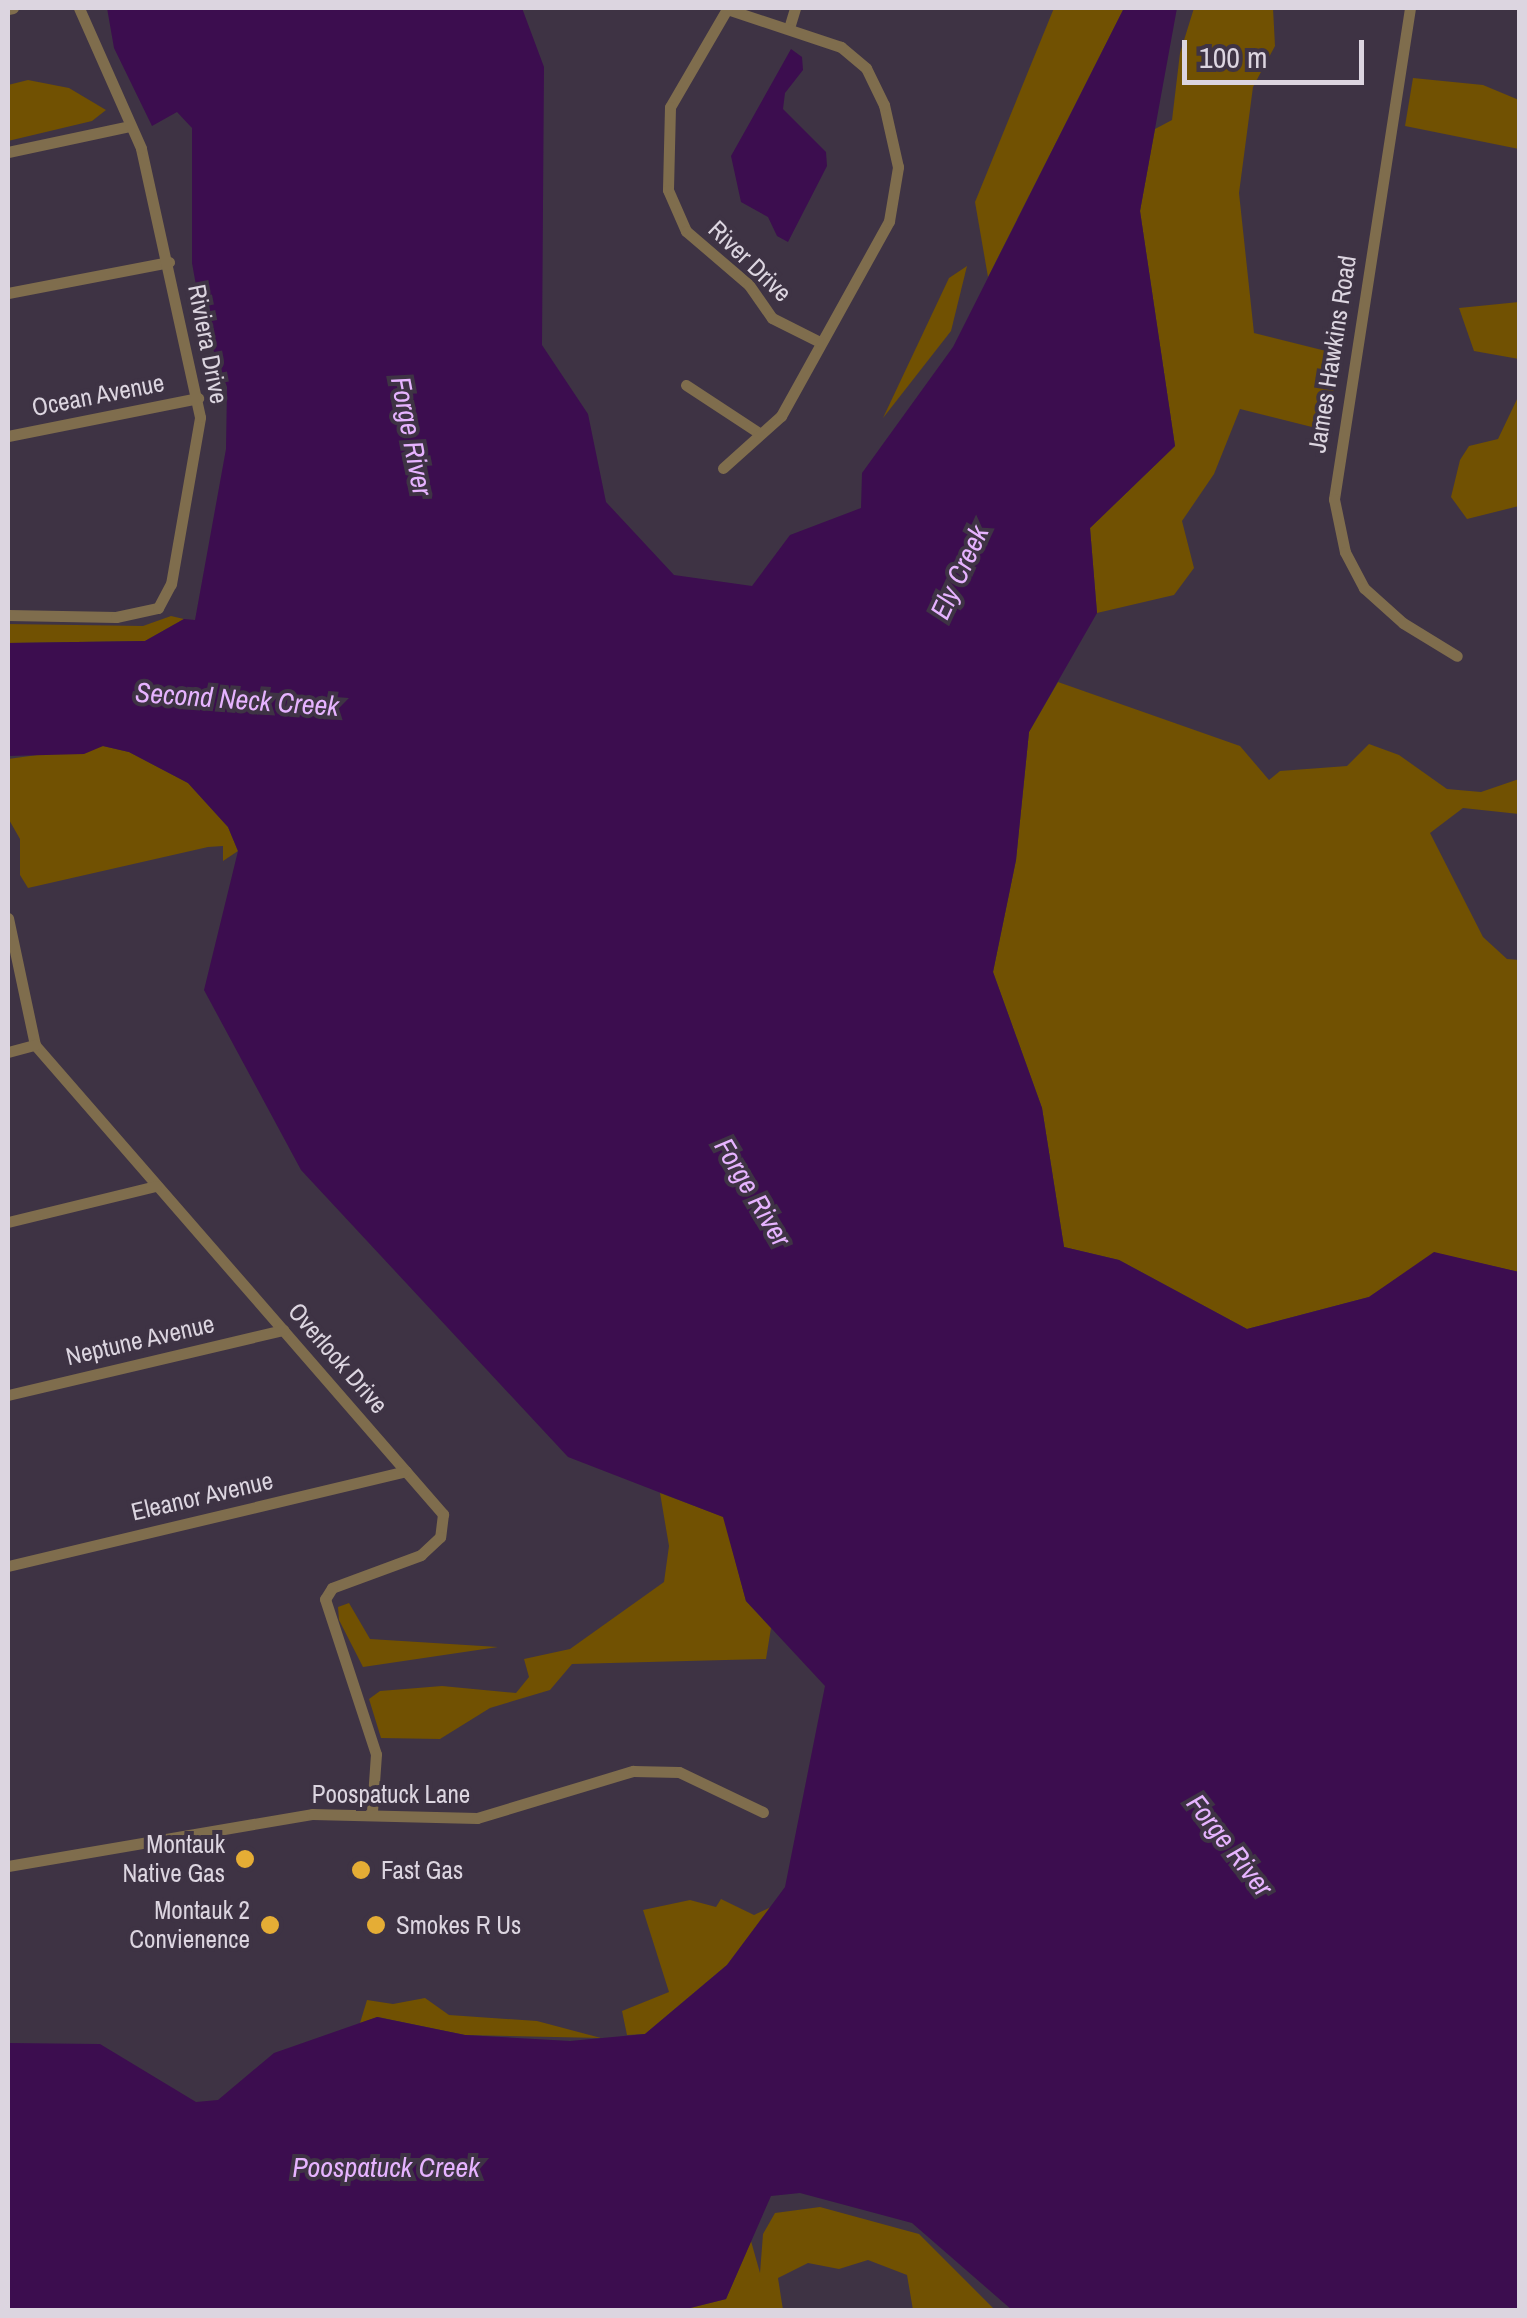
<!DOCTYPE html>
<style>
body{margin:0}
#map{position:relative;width:1527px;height:2318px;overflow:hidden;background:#3e3344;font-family:"Archivo Narrow",sans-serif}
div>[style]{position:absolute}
.green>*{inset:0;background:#715102}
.water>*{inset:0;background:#3c0d4f}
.minor>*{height:11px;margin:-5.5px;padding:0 5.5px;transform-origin:5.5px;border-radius:5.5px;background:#7f6d4d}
.dots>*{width:28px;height:28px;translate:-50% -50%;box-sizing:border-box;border:5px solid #3e3344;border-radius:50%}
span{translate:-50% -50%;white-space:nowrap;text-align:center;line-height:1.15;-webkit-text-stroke:8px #3e3344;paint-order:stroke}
.street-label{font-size:25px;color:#dcd5e0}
.poi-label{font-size:25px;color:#dcd5e0}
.right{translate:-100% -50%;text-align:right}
.left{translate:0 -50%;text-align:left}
.water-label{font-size:28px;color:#e6b3ff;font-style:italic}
.frame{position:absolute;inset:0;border:10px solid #dcd5e0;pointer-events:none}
.scale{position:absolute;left:1182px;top:40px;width:182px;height:45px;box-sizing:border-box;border:5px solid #dcd5e0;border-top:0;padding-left:12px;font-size:30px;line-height:35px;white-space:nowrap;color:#dcd5e0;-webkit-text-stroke:8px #3e3344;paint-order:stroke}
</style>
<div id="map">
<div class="green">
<i style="clip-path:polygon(1054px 8px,1124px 8px,988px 277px,975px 202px)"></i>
<i style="clip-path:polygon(1194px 8px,1273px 8px,1275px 46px,1253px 87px,1239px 193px,1254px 333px,1342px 355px,1324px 430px,1240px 409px,1214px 474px,1182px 521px,1194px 568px,1174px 595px,1097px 613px,1090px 528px,1175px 446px,1140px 211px,1155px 129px,1172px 120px,1180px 53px)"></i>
<i style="clip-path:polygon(1413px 78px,1483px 85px,1519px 100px,1519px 149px,1405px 126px)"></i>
<i style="clip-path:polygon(28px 80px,69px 88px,106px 110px,92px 121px,8px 141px,8px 85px)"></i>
<i style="clip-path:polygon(967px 266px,951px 331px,883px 418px,949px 278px)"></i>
<i style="clip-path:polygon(1519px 302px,1519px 359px,1474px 351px,1459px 308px)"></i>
<i style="clip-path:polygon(1519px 395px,1519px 506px,1467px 519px,1451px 497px,1460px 460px,1469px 446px,1498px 439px)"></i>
<i style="clip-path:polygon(171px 616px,184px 619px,145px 641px,8px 643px,8px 624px,143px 626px)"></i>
<i style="clip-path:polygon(1058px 682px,1240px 746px,1269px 780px,1280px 771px,1347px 766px,1369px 744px,1399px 755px,1447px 789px,1481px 792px,1519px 779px,1519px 814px,1463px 808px,1430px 833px,1483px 937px,1507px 959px,1519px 960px,1519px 1272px,1435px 1253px,1369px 1297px,1247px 1329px,1119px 1260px,1064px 1247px,1042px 1108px,993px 972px,1016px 860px,1029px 732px)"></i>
<i style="clip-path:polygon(103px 746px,129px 752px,188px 783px,228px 827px,238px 851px,223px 861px,223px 846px,208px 847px,28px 888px,20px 875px,20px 839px,8px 818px,8px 759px)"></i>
<i style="clip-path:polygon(660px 1493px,724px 1517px,746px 1601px,771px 1628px,766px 1659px,572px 1664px,550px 1690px,490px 1708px,440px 1739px,381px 1738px,369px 1699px,380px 1691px,442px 1686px,516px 1693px,529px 1677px,524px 1659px,570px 1649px,664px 1582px,669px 1546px)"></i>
<i style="clip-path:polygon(349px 1603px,370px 1639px,498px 1647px,363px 1667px,339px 1620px,338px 1607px)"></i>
<i style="clip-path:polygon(721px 1899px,754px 1915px,771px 1907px,727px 1965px,645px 2034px,627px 2035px,622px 2011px,669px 1992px,643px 1910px,690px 1900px,716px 1907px)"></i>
<i style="clip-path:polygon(425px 1998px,449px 2015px,537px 2021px,601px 2038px,465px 2035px,378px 2017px,360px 2023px,367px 2000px,393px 2004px)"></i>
<i style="clip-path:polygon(820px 2207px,919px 2234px,995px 2310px,913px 2310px,907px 2275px,868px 2260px,839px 2269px,808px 2263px,778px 2278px,783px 2310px,682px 2310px,726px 2299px,751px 2241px,760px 2273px,763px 2234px,775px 2213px)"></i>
</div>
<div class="water">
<i style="clip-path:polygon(107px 8px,522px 8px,544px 67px,542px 345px,588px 414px,606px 502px,674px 575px,752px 586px,790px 535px,861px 508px,862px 473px,953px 347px,1124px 8px,1177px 8px,1140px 211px,1175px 446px,1090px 528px,1097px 613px,1029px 732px,1016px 860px,993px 972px,1042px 1108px,1064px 1247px,1119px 1260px,1247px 1329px,1369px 1297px,1434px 1252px,1519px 1272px,1519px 2310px,1012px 2310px,912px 2223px,800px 2193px,771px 2196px,726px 2299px,682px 2310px,8px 2310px,8px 2043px,100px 2044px,196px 2102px,218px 2100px,274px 2053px,377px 2017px,465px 2035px,570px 2041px,645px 2034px,727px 1965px,785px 1887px,825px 1686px,746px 1601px,723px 1517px,568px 1457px,301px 1170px,204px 990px,238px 851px,228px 827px,188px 783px,129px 752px,103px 746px,84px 754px,8px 756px,8px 643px,145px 641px,184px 619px,195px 620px,226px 449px,227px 387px,202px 319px,192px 263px,192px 128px,177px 112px,152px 126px,114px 48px)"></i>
<i style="clip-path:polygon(791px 49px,802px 57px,803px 70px,785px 93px,783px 109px,826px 152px,827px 166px,788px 242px,777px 236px,768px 217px,741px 202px,731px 156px)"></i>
</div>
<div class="minor">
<i style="left:1410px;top:8px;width:497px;rotate:98.8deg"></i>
<i style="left:1334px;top:499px;width:54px;rotate:78.3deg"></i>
<i style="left:1345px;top:552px;width:41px;rotate:62.2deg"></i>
<i style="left:1364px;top:588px;width:52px;rotate:41.9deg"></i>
<i style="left:1403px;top:623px;width:63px;rotate:31.4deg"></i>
<i style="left:8px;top:9px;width:5px;rotate:-11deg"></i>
<i style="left:789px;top:28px;width:21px;rotate:-73deg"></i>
<i style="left:8px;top:152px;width:124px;rotate:-12.1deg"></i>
<i style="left:8px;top:293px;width:164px;rotate:-10.9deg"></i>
<i style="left:686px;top:385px;width:87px;rotate:33.3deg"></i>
<i style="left:8px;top:436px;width:194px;rotate:-11.3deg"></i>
<i style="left:723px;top:468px;width:78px;rotate:-41.9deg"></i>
<i style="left:781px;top:416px;width:223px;rotate:-61deg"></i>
<i style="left:889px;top:221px;width:55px;rotate:-80.5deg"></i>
<i style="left:898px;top:167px;width:64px;rotate:-102.7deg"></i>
<i style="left:884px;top:105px;width:41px;rotate:-115.9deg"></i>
<i style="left:866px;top:68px;width:33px;rotate:-140deg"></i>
<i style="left:841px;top:47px;width:120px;rotate:-161.6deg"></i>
<i style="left:727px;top:9px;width:113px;rotate:120.2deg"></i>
<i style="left:670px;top:107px;width:83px;rotate:91.4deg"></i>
<i style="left:668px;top:190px;width:45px;rotate:66.3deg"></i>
<i style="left:686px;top:231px;width:83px;rotate:40.6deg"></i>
<i style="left:749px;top:285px;width:40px;rotate:55.1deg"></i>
<i style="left:772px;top:318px;width:51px;rotate:26.6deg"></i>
<i style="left:8px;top:615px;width:108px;rotate:1.1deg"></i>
<i style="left:116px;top:617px;width:43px;rotate:-12.1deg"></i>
<i style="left:158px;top:608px;width:27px;rotate:-62deg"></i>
<i style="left:171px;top:584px;width:169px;rotate:-80.1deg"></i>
<i style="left:200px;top:417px;width:275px;rotate:-102.4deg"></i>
<i style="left:141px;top:148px;width:153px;rotate:-113.9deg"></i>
<i style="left:8px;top:918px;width:130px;rotate:78deg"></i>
<i style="left:35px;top:1045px;width:622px;rotate:48.98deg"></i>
<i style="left:443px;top:1514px;width:23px;rotate:97deg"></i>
<i style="left:440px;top:1537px;width:26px;rotate:137deg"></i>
<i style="left:421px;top:1555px;width:95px;rotate:159.7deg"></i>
<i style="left:332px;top:1588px;width:13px;rotate:122deg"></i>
<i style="left:325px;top:1599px;width:163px;rotate:71.8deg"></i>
<i style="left:376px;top:1754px;width:57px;rotate:94deg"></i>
<i style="left:8px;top:1052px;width:28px;rotate:-15deg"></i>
<i style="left:8px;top:1222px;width:152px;rotate:-13.7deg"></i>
<i style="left:8px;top:1395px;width:283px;rotate:-13.3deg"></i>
<i style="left:8px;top:1566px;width:409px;rotate:-13.4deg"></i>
<i style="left:8px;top:1866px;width:308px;rotate:-9.7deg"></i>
<i style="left:312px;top:1814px;width:165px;rotate:1.4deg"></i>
<i style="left:477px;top:1818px;width:163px;rotate:-16.8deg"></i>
<i style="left:633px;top:1771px;width:46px;rotate:1.2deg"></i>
<i style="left:679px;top:1772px;width:93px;rotate:25.5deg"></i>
</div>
<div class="dots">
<i style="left:245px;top:1859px;background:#e5ad35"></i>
<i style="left:361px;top:1870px;background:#e5ad35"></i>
<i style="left:270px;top:1925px;background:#e5ad35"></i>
<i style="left:376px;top:1925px;background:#e5ad35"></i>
</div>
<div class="street-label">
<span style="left:750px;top:261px;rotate:44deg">River Drive</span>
<span style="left:208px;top:344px;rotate:79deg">Riviera Drive</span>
<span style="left:1332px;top:354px;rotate:-81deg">James Hawkins Road</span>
<span style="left:98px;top:395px;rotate:-11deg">Ocean Avenue</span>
<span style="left:140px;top:1340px;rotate:-13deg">Neptune Avenue</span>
<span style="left:338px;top:1358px;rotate:49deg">Overlook Drive</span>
<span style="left:202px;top:1496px;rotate:-13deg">Eleanor Avenue</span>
<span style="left:391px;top:1794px">Poospatuck Lane</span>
</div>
<div class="poi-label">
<span class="right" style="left:225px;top:1859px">Montauk<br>Native Gas</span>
<span class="left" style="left:381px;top:1870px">Fast Gas</span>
<span class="right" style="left:250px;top:1925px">Montauk 2<br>Convienence</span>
<span class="left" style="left:396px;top:1925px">Smokes R Us</span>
</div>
<div class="water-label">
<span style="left:412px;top:436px;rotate:79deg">Forge River</span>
<span style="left:959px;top:572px;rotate:-65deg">Ely Creek</span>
<span style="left:237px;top:699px;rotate:4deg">Second Neck Creek</span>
<span style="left:753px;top:1192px;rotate:59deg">Forge River</span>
<span style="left:1230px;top:1845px;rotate:52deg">Forge River</span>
<span style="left:386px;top:2167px">Poospatuck Creek</span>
</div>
<div class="frame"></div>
<div class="scale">100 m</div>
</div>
